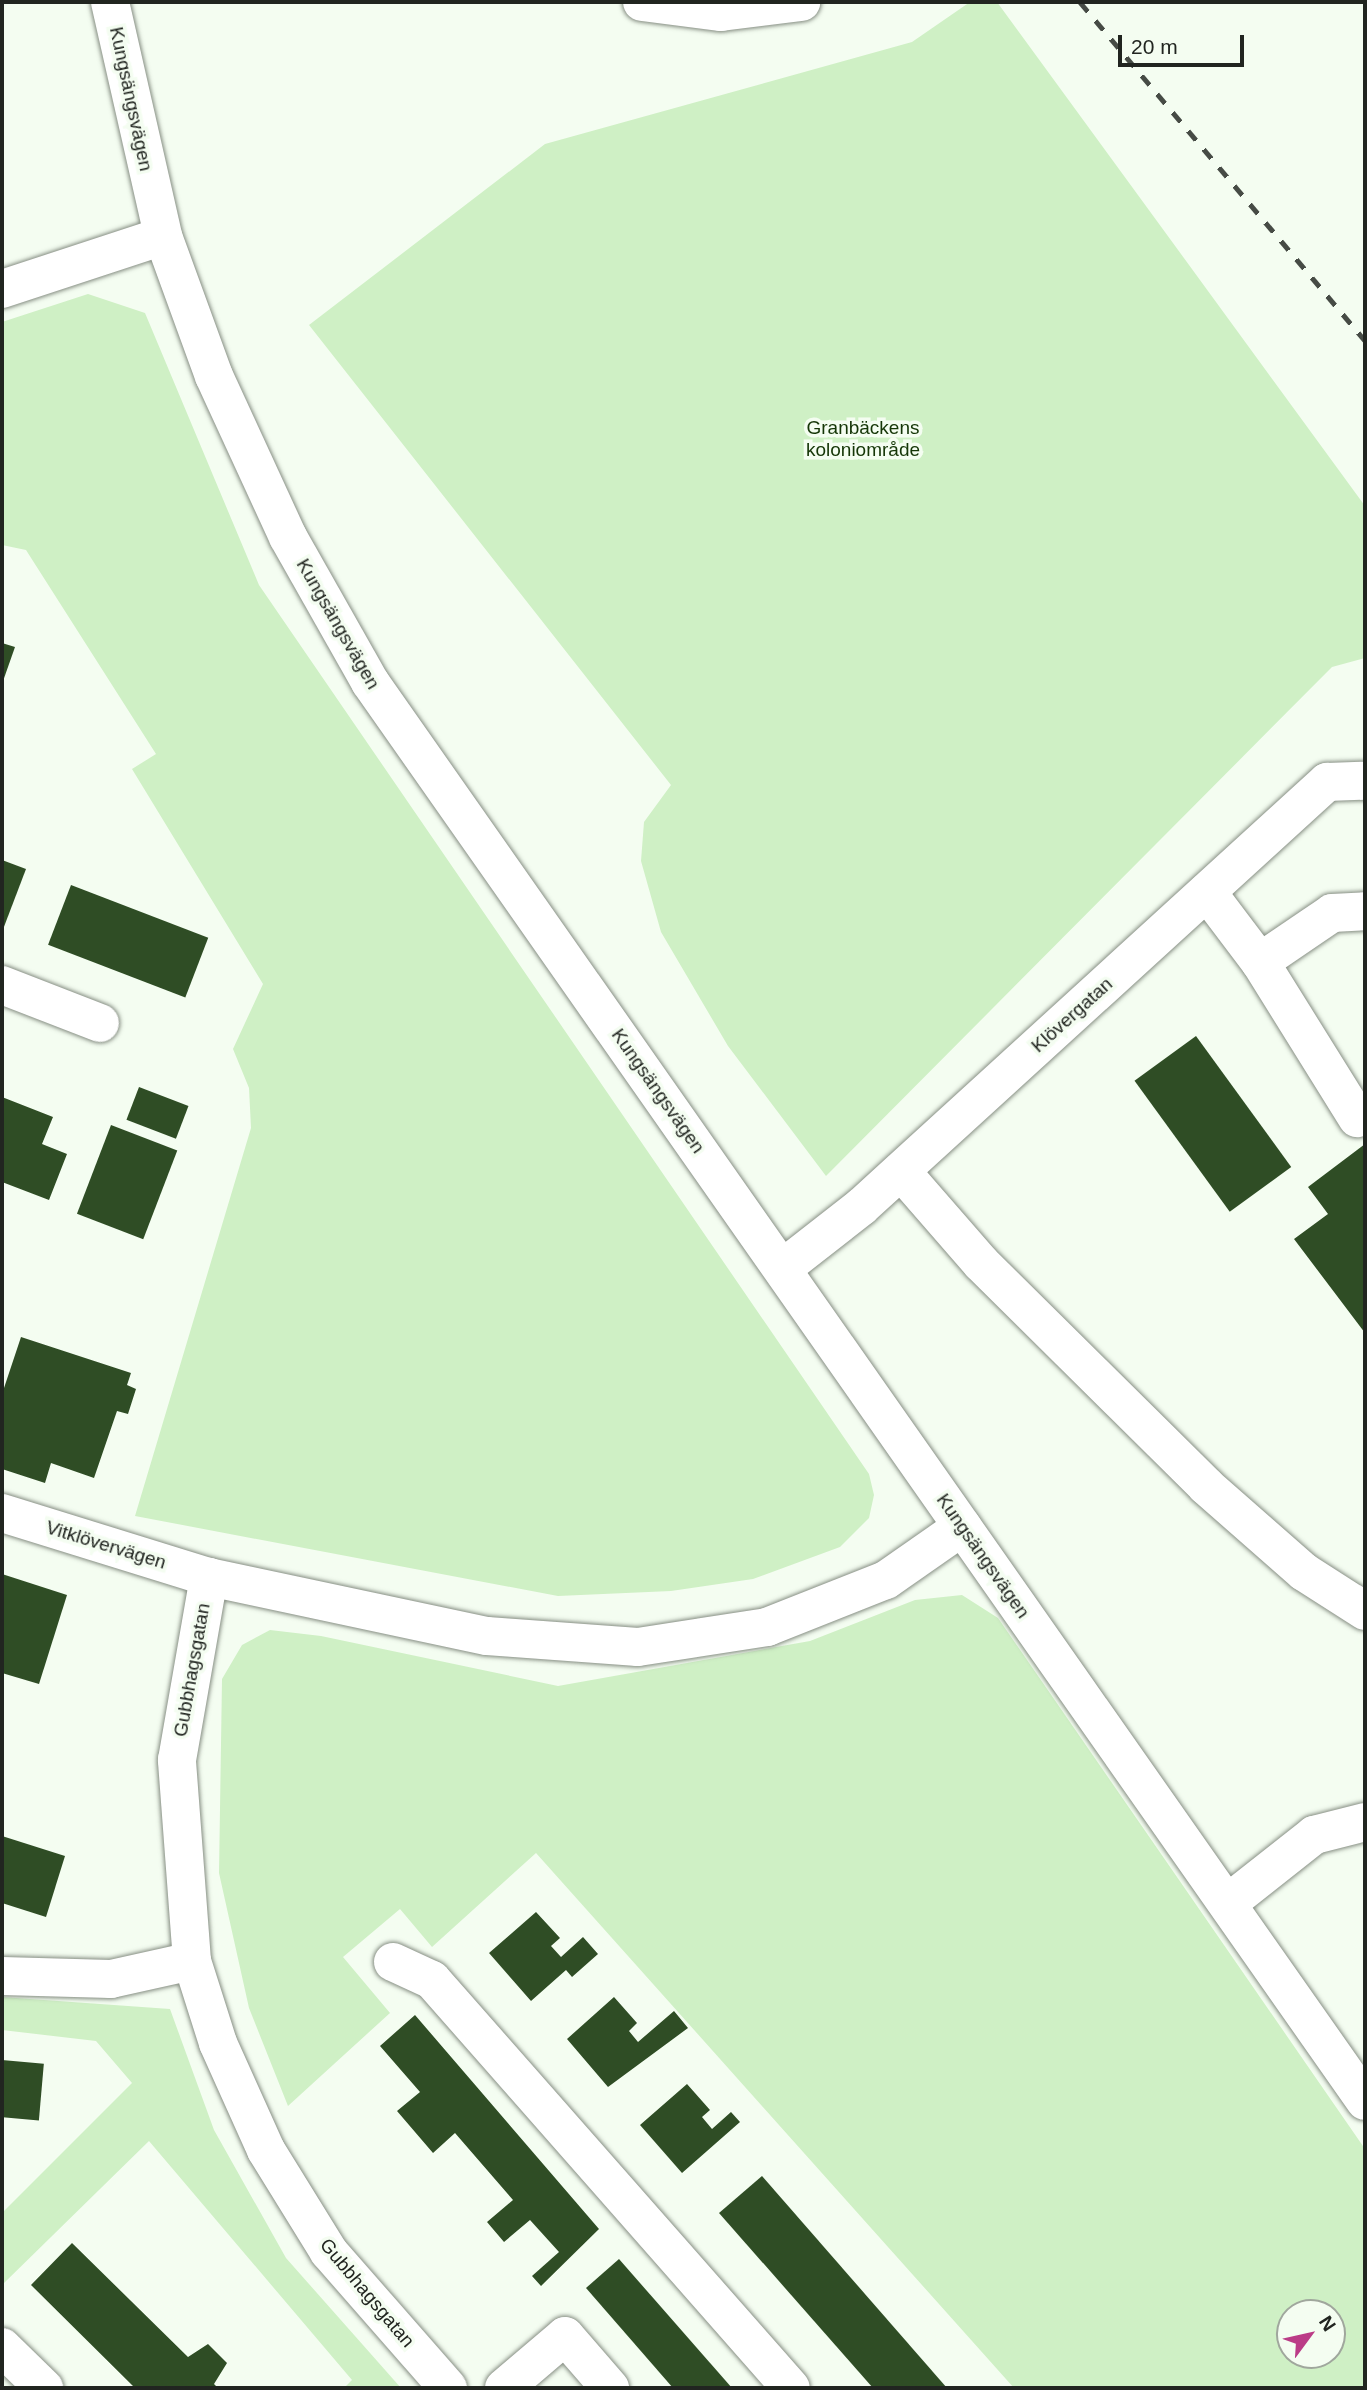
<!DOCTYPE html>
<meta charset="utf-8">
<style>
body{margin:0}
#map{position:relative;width:1367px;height:2390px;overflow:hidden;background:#f4fdf1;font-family:Arial,sans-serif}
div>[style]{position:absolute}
.green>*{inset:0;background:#cff0c5}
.building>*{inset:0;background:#2f4d25;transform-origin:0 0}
.roads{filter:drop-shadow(0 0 2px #878f84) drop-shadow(0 0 2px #878f84)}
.minor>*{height:38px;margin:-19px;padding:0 19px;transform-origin:19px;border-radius:19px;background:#fff}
.rail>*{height:5px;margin-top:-2.5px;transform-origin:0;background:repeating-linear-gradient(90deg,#464b45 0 12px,transparent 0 24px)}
span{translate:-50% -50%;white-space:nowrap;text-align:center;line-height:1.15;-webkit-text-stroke:7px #f4fdf1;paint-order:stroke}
.street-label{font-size:19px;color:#212520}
.park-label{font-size:19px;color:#153607}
.frame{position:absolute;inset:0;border:4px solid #212520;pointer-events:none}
.north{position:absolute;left:1276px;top:2299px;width:70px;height:70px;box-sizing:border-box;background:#f4fdf1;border:2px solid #a0a79d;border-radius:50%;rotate:57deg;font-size:19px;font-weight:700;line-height:28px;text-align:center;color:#212520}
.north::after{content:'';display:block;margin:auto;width:24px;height:32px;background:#bb3c87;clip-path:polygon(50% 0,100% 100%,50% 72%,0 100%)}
.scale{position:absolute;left:1118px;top:35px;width:126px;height:32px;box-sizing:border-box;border:4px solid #212520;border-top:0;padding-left:9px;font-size:21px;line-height:24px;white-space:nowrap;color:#212520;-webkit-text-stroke:5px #f4fdf1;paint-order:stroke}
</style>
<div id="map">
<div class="green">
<i style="clip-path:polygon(970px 2px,997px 2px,1365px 506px,1365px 658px,1332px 667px,826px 1176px,728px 1046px,661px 932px,641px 861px,644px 822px,671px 785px,309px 325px,545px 144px,912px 42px)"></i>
<i style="clip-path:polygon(88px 294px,145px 313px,259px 585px,869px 1474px,874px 1495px,869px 1518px,840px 1547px,753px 1579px,671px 1591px,558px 1596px,135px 1516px,251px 1128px,249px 1088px,233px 1049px,263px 984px,132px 769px,156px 754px,26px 550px,2px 545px,2px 322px)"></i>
<i style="clip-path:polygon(evenodd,962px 1595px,998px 1618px,1365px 2149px,1365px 2388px,1014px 2388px,536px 1853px,432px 1947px,400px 1909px,343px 1957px,390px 2013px,288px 2106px,249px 2008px,219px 1873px,222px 1679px,242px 1645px,270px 1630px,321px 1636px,558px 1686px,810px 1641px,915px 1600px,962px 1595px,1332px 2313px,1332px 2355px,1290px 2355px,1290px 2313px,1332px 2313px)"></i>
<i style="clip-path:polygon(2px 1997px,170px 2009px,214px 2130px,286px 2258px,401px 2388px,344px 2388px,352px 2380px,149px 2141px,2px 2285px,2px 2213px,132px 2083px,96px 2041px,2px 2030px)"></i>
</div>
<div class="building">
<i style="clip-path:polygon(2px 643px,15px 647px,2px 684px)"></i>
<i style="clip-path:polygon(2px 860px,26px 869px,2px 932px)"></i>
<i style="left:71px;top:885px;width:147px;height:64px;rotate:21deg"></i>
<i style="left:1196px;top:1036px;width:162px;height:76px;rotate:54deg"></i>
<i style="left:139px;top:1087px;width:53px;height:35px;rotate:21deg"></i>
<i style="clip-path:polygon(2px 1097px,53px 1117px,42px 1144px,67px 1154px,49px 1200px,2px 1182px)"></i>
<i style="left:111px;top:1125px;width:71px;height:95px;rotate:21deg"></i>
<i style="clip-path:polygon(1365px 1144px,1365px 1333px,1294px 1239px,1328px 1214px,1308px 1187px)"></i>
<i style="clip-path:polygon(21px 1337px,131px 1373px,127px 1385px,136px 1389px,128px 1414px,117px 1411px,94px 1478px,51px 1463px,45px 1483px,2px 1469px,2px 1394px)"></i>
<i style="clip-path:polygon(2px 1574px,67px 1595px,39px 1684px,2px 1673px)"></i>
<i style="clip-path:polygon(2px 1836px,65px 1856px,46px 1917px,2px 1903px)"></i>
<i style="clip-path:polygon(536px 1912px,560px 1938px,551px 1946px,561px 1957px,583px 1937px,598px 1954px,572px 1977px,566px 1970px,531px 2001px,489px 1953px)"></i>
<i style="clip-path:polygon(614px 1997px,637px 2023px,629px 2031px,638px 2042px,674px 2011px,688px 2028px,608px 2087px,567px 2039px)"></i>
<i style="clip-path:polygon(415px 2015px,599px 2229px,541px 2286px,532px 2276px,559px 2252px,530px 2220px,504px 2242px,487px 2222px,513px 2200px,455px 2133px,433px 2153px,397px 2111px,420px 2092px,380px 2046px)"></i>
<i style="left:2px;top:2060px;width:42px;height:57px;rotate:5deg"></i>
<i style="clip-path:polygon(687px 2084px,710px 2110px,702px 2117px,712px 2129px,731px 2112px,740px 2122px,682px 2173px,640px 2125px)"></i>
<i style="clip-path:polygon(762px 2176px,947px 2388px,873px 2388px,719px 2213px)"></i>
<i style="clip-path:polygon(72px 2243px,188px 2357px,208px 2344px,227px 2363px,214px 2384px,218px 2388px,135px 2388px,31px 2285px)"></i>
<i style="clip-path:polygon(619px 2259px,732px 2388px,673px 2388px,586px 2288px)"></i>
</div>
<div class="roads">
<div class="minor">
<i style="left:110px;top:2px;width:240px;rotate:77.2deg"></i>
<i style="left:163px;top:236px;width:149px;rotate:70deg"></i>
<i style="left:214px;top:376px;width:177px;rotate:65.3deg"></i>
<i style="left:288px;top:537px;width:167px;rotate:60.5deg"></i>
<i style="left:370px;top:682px;width:1733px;rotate:54.96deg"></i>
<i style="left:642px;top:2px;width:80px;rotate:7.2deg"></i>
<i style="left:721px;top:12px;width:81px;rotate:-7.1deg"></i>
<i style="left:2px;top:289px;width:169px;rotate:-18.2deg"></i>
<i style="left:1207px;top:892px;width:88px;rotate:52.9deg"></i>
<i style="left:1260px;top:962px;width:87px;rotate:-34.2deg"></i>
<i style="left:1332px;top:913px;width:33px;rotate:-3deg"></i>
<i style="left:1260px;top:962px;width:184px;rotate:58.1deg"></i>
<i style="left:2px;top:985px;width:105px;rotate:21.2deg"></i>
<i style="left:901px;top:1171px;width:122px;rotate:49deg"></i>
<i style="left:981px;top:1263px;width:317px;rotate:44.7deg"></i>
<i style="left:1206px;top:1486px;width:130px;rotate:41.3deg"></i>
<i style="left:1304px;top:1572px;width:72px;rotate:32.6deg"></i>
<i style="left:783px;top:1268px;width:99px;rotate:-38deg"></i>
<i style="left:861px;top:1207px;width:631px;rotate:-42.37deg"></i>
<i style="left:1327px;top:782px;width:38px;rotate:-2deg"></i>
<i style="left:2px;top:1513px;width:217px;rotate:17.2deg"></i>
<i style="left:1228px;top:1903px;width:110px;rotate:-38.3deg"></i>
<i style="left:1314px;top:1835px;width:53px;rotate:-14.3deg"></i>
<i style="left:393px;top:1962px;width:43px;rotate:24.8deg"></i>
<i style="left:432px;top:1980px;width:543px;rotate:48.66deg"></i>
<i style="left:2px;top:1976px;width:109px;rotate:1.6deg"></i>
<i style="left:111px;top:1979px;width:83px;rotate:-12.5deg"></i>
<i style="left:2px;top:2347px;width:59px;rotate:44.3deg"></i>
<i style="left:448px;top:2388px;width:181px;rotate:-131.2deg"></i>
<i style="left:329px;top:2252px;width:120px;rotate:-121.7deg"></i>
<i style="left:266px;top:2150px;width:117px;rotate:-114.2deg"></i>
<i style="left:218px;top:2043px;width:86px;rotate:-107.6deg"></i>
<i style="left:192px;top:1961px;width:202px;rotate:-94.3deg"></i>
<i style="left:177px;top:1760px;width:186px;rotate:-80.1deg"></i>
<i style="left:209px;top:1577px;width:284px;rotate:12deg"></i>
<i style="left:487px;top:1636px;width:151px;rotate:4.2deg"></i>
<i style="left:638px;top:1647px;width:131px;rotate:-8.8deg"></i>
<i style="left:767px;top:1627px;width:128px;rotate:-21.6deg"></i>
<i style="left:886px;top:1580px;width:93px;rotate:-34.9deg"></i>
<i style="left:504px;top:2388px;width:80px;rotate:-40.4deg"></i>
<i style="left:565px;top:2336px;width:69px;rotate:49.1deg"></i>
</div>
</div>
<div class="rail">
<i style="left:1080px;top:2px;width:442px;rotate:49.9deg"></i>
</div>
<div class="street-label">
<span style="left:131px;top:99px;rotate:78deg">Kungsängsvägen</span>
<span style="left:338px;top:624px;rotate:60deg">Kungsängsvägen</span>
<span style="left:1072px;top:1015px;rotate:-42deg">Klövergatan</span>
<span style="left:658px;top:1091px;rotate:55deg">Kungsängsvägen</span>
<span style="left:106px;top:1545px;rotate:17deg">Vitklövervägen</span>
<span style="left:983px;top:1556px;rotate:55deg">Kungsängsvägen</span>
<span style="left:192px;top:1670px;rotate:-80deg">Gubbhagsgatan</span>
<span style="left:367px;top:2293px;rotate:50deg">Gubbhagsgatan</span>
</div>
<div class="park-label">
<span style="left:863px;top:439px">Granbäckens<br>koloniområde</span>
</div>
<div class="frame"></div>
<div class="north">N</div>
<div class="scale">20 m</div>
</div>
